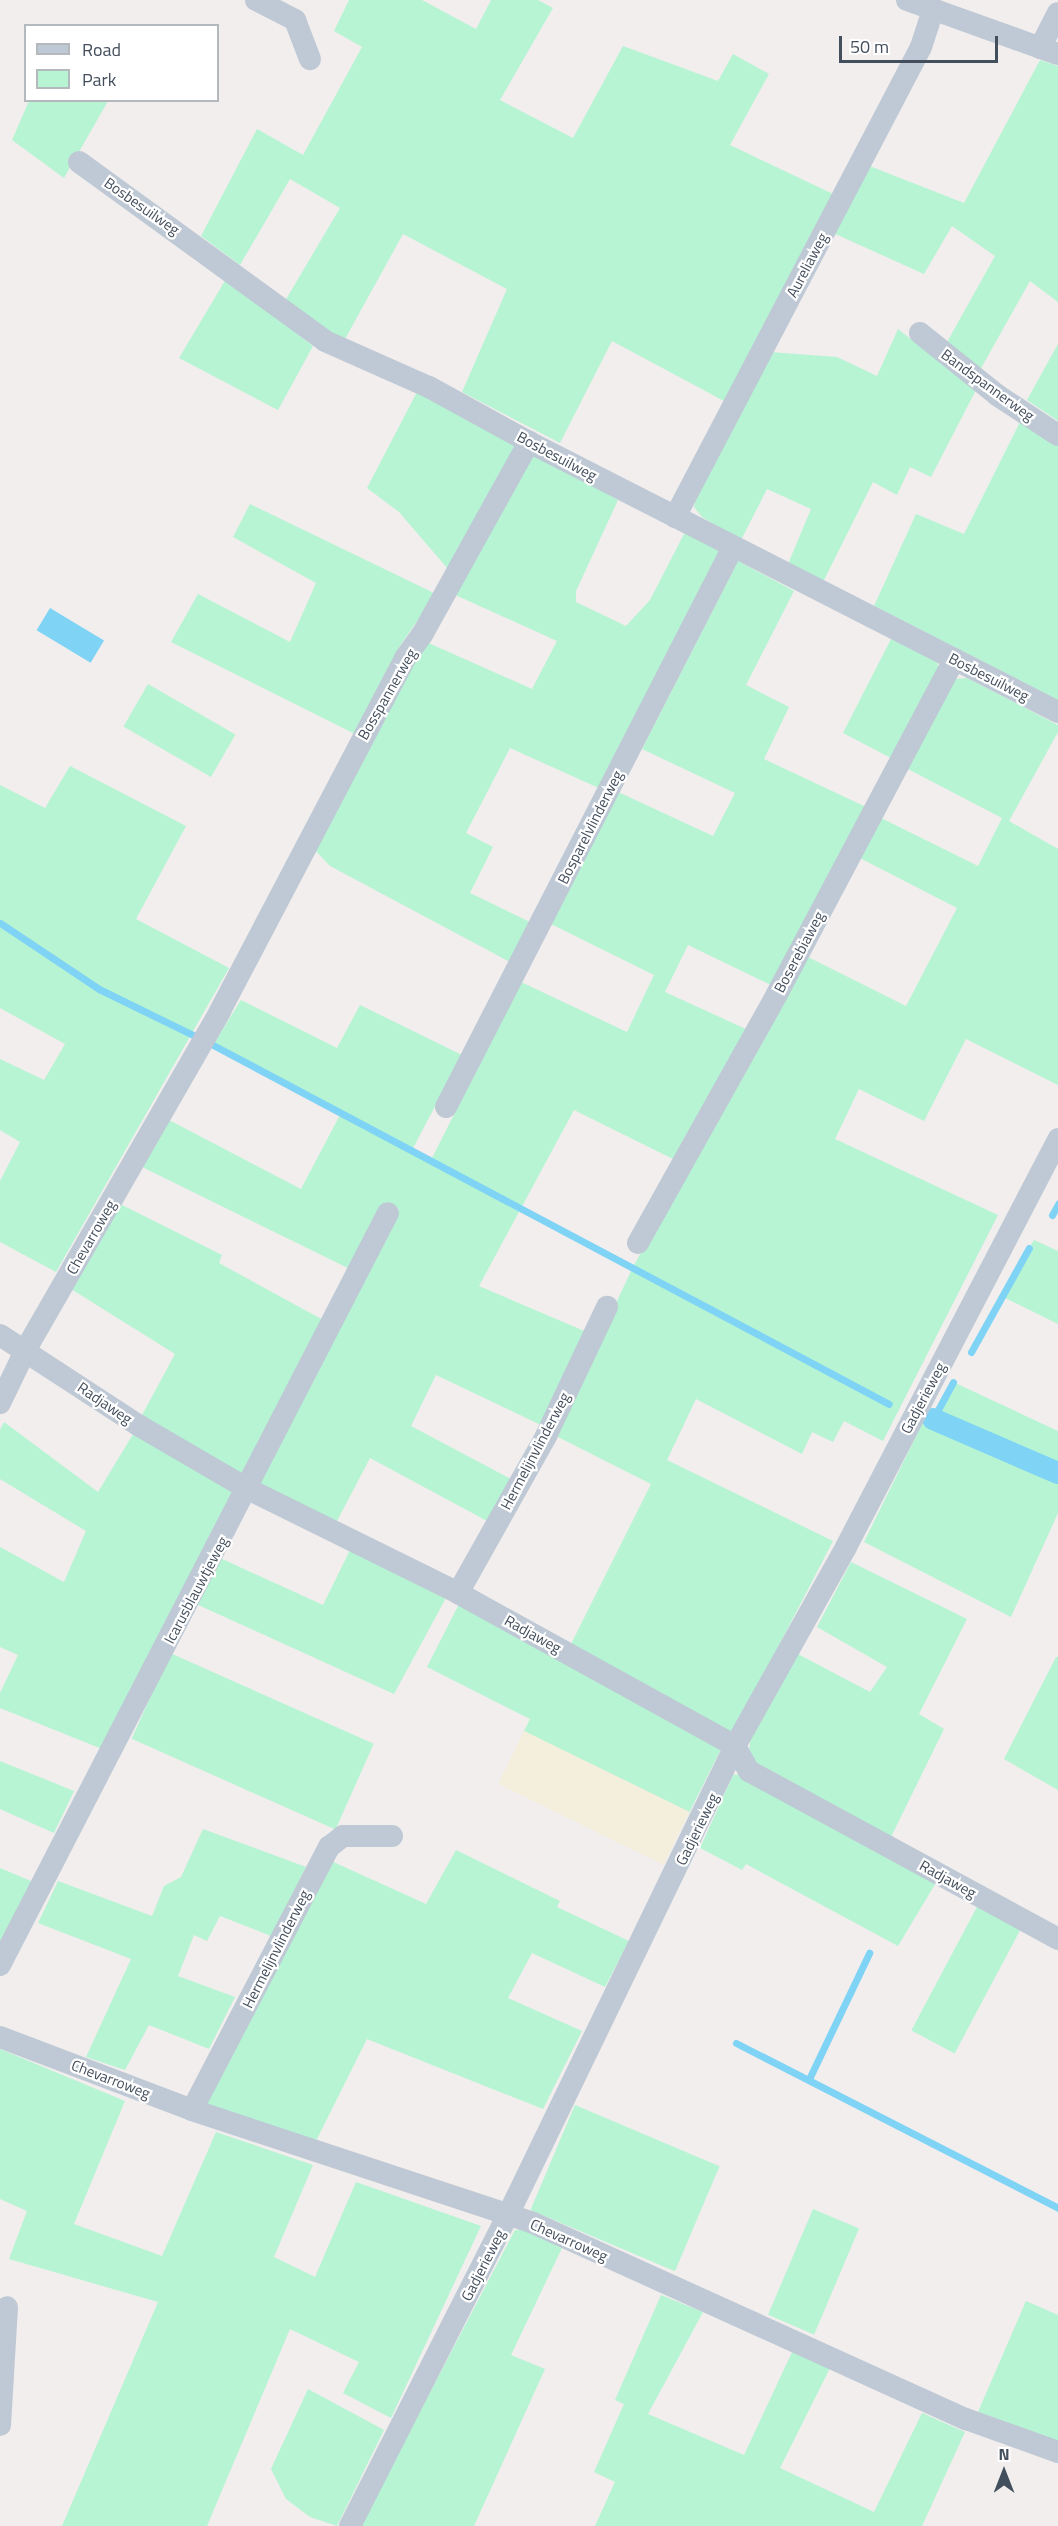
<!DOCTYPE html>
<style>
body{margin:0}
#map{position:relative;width:1058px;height:2526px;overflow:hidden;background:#f1eeed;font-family:"Titillium Web",sans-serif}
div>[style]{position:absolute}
.green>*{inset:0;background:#b6f4d3;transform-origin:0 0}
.sand>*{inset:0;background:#f4eedc;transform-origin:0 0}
.water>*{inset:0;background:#7fd3f5;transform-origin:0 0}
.stream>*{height:7px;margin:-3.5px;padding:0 3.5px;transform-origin:3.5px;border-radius:3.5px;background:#7fd3f5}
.canal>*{height:22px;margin:-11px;padding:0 11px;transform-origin:11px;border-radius:11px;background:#7fd3f5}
.minor>*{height:22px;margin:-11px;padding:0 11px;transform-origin:11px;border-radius:11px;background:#bfc9d5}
span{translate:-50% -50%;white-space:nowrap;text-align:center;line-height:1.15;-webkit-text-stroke:4.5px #fff;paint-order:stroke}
.street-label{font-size:15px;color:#444f5d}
.legend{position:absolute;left:24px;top:24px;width:195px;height:78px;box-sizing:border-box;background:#fff;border:2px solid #b4b9be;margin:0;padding:8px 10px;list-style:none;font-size:18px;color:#444f5d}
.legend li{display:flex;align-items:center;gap:12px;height:30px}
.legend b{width:30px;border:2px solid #b4b9be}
.north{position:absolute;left:974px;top:2442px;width:60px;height:60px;-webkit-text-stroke:4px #fff;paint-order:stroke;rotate:0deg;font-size:16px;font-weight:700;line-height:24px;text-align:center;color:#444f5d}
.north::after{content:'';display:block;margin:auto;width:21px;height:27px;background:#444f5d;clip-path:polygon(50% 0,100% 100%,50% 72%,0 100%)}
.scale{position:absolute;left:839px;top:36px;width:159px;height:27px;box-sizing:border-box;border:3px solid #444f5d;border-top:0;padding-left:8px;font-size:18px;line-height:21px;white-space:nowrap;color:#444f5d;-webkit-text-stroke:4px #fff;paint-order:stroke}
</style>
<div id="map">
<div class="green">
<i style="clip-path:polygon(349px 0,422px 0,476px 29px,491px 0,538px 0,553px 8px,500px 100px,573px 138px,623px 46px,718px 81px,733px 54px,769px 74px,730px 145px,833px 194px,724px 401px,612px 341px,560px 443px,462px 392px,507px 289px,403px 234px,345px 339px,324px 333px,285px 301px,340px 208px,290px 179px,240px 265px,201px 236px,257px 129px,303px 155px,362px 47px,334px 31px)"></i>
<i style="clip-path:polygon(1040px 60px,1058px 66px,1058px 302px,1030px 281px,980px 370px,946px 344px,995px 256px,952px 226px,924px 274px,833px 233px,867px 165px,964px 203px)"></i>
<i style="clip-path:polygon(29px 101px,108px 101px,64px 178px,12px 140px)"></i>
<i style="clip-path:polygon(226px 279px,313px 346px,278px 410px,179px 358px)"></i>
<i style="clip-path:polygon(898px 329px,976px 390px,931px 477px,910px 467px,897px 495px,873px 482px,823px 582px,788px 564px,811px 509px,767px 489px,741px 540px,702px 517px,694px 507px,697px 494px,770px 352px,837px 357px,877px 376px)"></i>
<i style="clip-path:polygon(1058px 344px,1058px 421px,1027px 400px)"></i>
<i style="clip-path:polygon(417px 392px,518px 447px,448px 569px,399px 512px,367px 488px)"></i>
<i style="clip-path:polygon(1021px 420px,1058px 445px,1058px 700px,874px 606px,916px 514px,964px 534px)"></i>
<i style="clip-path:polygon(541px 455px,618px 500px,576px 591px,576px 602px,626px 626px,650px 600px,685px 532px,723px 551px,601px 789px,510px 748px,466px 833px,493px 847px,470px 893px,532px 923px,512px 963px,330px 866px,313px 848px,424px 641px,532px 689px,557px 641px,453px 594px,531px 457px)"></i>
<i style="clip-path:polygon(250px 504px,436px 594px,399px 647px,355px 734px,171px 642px,198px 594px,290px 642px,316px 583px,233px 537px)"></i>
<i style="clip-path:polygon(738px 561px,794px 591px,746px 685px,789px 707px,764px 759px,866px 807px,771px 985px,688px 945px,665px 992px,748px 1030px,675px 1160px,574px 1110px,479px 1286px,589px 1333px,543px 1426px,436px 1375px,411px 1426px,513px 1480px,489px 1522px,370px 1458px,336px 1523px,258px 1483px,399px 1209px,386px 1202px,352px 1270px,140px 1166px,167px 1119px,301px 1189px,341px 1113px,213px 1045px,241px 1000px,337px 1048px,360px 1005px,462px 1055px,412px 1150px,431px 1160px,521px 982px,627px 1032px,654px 975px,551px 924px,616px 791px,713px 836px,735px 793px,642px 749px)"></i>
<i style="clip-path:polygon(891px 639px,937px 662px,939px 670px,891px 758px,843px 733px)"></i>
<i style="clip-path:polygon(967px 678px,1058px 725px,1058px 732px,1009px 821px,1058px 849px,1058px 1085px,966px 1039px,924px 1121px,859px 1089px,835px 1139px,998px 1215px,883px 1441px,844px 1421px,833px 1442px,812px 1432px,802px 1454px,696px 1399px,667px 1460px,833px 1541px,733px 1734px,570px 1646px,651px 1484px,554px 1435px,633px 1267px,804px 955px,906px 1006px,957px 908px,856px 856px,877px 816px,978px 866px,1002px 818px,906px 768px,955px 679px)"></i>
<i style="left:148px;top:684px;width:101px;height:49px;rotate:30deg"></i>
<i style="clip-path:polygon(70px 766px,186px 826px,136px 919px,229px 968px,56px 1272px,0 1242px,0 1181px,20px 1142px,0 1130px,0 1059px,44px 1080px,65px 1044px,0 1008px,0 785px,45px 808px)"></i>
<i style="clip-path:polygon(120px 1204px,222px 1255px,219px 1263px,325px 1321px,244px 1477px,141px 1417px,175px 1354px,71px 1289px)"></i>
<i style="clip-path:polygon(1034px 1240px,1058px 1251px,1058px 1324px,1001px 1296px)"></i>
<i style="clip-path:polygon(953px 1382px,1058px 1431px,1058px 1513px,1011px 1617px,864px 1542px,926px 1416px,933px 1418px)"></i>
<i style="clip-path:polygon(4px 1422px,98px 1492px,135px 1431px,237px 1491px,102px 1749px,0 1708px,0 1693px,18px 1655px,0 1647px,0 1547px,64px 1582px,86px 1531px,0 1479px,0 1430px)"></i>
<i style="clip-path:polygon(351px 1548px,447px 1596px,394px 1694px,196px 1604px,220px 1558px,323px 1605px)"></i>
<i style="clip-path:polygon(851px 1562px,967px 1619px,919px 1714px,944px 1729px,891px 1837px,755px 1764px,749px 1753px,751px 1732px,796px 1653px,870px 1692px,887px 1667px,817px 1627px)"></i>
<i style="clip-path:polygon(460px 1602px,722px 1747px,689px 1813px,524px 1731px,530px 1719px,427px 1667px)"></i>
<i style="left:170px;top:1653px;width:223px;height:94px;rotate:24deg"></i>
<i style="clip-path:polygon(1056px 1657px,1058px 1657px,1058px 1790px,1004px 1759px)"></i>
<i style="clip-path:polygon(0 1761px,74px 1791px,54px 1833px,0 1809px)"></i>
<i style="clip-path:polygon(742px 1774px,937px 1881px,898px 1946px,746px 1864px,742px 1870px,700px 1848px,733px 1775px)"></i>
<i style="clip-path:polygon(203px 1829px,306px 1867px,271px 1936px,220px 1916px,207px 1941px,194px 1935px,178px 1976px,235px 1997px,209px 2049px,149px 2025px,125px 2070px,86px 2057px,131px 1959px,38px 1923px,58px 1881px,152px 1916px,164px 1886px,181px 1877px)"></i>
<i style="clip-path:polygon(456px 1850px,560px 1901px,557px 1907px,629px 1941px,605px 1987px,532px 1953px,508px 1998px,582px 2031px,543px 2109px,367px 2039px,315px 2143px,202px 2102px,329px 1860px,426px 1904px)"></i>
<i style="clip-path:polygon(0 1868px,31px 1881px,0 1947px)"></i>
<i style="left:978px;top:1905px;width:49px;height:142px;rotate:28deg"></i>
<i style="clip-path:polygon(0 2049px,125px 2101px,74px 2224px,162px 2256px,216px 2132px,313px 2165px,274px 2257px,315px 2277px,356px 2182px,481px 2226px,391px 2418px,343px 2393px,359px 2362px,290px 2329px,207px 2526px,62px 2526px,158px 2302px,9px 2259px,27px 2211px,0 2199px)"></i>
<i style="left:575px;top:2105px;width:157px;height:114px;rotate:23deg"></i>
<i style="left:813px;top:2209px;width:50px;height:115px;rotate:23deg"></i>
<i style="clip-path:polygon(515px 2230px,527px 2230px,562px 2248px,511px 2355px,545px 2369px,474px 2526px,360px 2526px)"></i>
<i style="clip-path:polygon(661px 2295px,703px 2312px,648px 2414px,744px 2455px,793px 2350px,830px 2368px,780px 2468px,874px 2512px,922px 2413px,965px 2432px,922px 2526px,595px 2526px,615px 2482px,594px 2472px,624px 2404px,615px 2400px)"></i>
<i style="clip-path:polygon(1026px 2301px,1058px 2315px,1058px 2441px,978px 2412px)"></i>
<i style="clip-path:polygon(308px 2389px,384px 2430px,337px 2526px,310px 2517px,286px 2499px,271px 2469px)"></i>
</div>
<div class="sand">
<i style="left:524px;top:1731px;width:184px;height:59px;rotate:26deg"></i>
</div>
<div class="water">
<i style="left:50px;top:608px;width:63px;height:26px;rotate:31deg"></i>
</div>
<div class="stream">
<i style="left:0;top:923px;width:119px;rotate:33.7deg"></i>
<i style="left:99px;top:989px;width:105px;rotate:26.1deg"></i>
<i style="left:213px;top:1045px;width:765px;rotate:27.97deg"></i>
<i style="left:1052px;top:1215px;width:13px;rotate:-61deg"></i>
<i style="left:971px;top:1352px;width:119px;rotate:-60.9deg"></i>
<i style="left:933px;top:1419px;width:42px;rotate:-61.6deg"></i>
<i style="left:736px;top:2043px;width:362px;rotate:27.1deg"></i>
<i style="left:809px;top:2079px;width:140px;rotate:-64.5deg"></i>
</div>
<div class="canal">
<i style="left:933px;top:1419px;width:136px;rotate:23.4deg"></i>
</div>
<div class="minor">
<i style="left:256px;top:0;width:44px;rotate:27.1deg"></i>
<i style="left:295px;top:20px;width:42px;rotate:69deg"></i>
<i style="left:907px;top:0;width:160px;rotate:19.7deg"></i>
<i style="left:1040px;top:48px;width:39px;rotate:-63deg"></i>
<i style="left:79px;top:162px;width:304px;rotate:36deg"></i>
<i style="left:325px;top:341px;width:114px;rotate:23.9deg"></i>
<i style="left:429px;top:387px;width:114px;rotate:28.8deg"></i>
<i style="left:529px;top:442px;width:594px;rotate:27.04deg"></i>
<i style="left:920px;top:333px;width:99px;rotate:38.8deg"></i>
<i style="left:997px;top:395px;width:73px;rotate:33.3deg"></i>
<i style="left:675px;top:517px;width:530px;rotate:-62.37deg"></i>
<i style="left:921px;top:47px;width:40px;rotate:-72deg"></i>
<i style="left:446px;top:1107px;width:629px;rotate:-62.86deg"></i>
<i style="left:638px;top:1243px;width:285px;rotate:-60.8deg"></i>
<i style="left:777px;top:994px;width:379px;rotate:-62.1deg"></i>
<i style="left:0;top:1335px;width:165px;rotate:33.1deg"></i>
<i style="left:138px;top:1425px;width:127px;rotate:30.2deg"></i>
<i style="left:248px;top:1489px;width:234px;rotate:26.3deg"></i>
<i style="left:458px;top:1593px;width:316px;rotate:28.9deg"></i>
<i style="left:735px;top:1746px;width:29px;rotate:61deg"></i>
<i style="left:749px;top:1771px;width:352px;rotate:28.5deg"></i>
<i style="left:0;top:1403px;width:60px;rotate:-64.3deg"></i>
<i style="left:26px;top:1349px;width:390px;rotate:-60.1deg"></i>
<i style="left:220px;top:1011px;width:399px;rotate:-62.3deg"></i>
<i style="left:405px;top:658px;width:29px;rotate:-54deg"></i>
<i style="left:422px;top:635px;width:221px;rotate:-61deg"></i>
<i style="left:458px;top:1593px;width:180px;rotate:-60.7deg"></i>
<i style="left:546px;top:1436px;width:143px;rotate:-64.7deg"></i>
<i style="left:0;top:1965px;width:846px;rotate:-62.71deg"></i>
<i style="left:0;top:2037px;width:205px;rotate:20.8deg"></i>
<i style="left:192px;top:2110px;width:357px;rotate:18.3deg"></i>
<i style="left:531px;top:2222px;width:478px;rotate:24.4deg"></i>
<i style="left:966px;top:2419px;width:98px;rotate:19.7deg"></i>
<i style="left:192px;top:2110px;width:297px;rotate:-62.5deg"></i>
<i style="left:329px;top:1847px;width:18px;rotate:-38deg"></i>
<i style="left:343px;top:1836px;width:49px"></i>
<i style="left:0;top:2425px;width:118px;rotate:-86.6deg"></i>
<i style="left:350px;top:2526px;width:347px;rotate:-63.1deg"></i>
<i style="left:507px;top:2217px;width:523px;rotate:-64.17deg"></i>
<i style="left:735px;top:1746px;width:228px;rotate:-60.8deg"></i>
<i style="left:846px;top:1547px;width:460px;rotate:-62.5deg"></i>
</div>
<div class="street-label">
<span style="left:142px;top:206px;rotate:35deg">Bosbesuilweg</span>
<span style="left:807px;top:265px;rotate:-62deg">Aureliaweg</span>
<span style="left:988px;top:385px;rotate:36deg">Bandspannerweg</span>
<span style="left:557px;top:456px;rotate:28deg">Bosbesuilweg</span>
<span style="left:989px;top:677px;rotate:27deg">Bosbesuilweg</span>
<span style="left:387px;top:694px;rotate:-60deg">Bosspannerweg</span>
<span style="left:590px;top:827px;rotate:-63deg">Bosparelvlinderweg</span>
<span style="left:799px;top:952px;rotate:-62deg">Boserebiaweg</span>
<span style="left:91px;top:1237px;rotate:-60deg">Chevarroweg</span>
<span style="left:923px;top:1398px;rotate:-62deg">Gadjerieweg</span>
<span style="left:105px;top:1403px;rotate:34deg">Radjaweg</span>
<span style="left:535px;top:1451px;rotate:-62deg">Hermelijnvlinderweg</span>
<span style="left:196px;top:1590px;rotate:-62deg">Icarusblauwtjeweg</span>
<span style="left:533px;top:1634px;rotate:29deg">Radjaweg</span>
<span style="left:697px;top:1829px;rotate:-64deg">Gadjerieweg</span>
<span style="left:948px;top:1879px;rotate:29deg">Radjaweg</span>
<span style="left:276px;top:1949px;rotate:-63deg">Hermelijnvlinderweg</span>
<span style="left:111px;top:2079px;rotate:21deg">Chevarroweg</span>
<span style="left:569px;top:2240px;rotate:24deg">Chevarroweg</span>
<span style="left:483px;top:2265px;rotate:-63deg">Gadjerieweg</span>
</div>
<ul class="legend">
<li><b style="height:8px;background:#bfc9d5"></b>Road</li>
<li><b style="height:16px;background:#b6f4d3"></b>Park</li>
</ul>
<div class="north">N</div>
<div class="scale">50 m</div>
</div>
